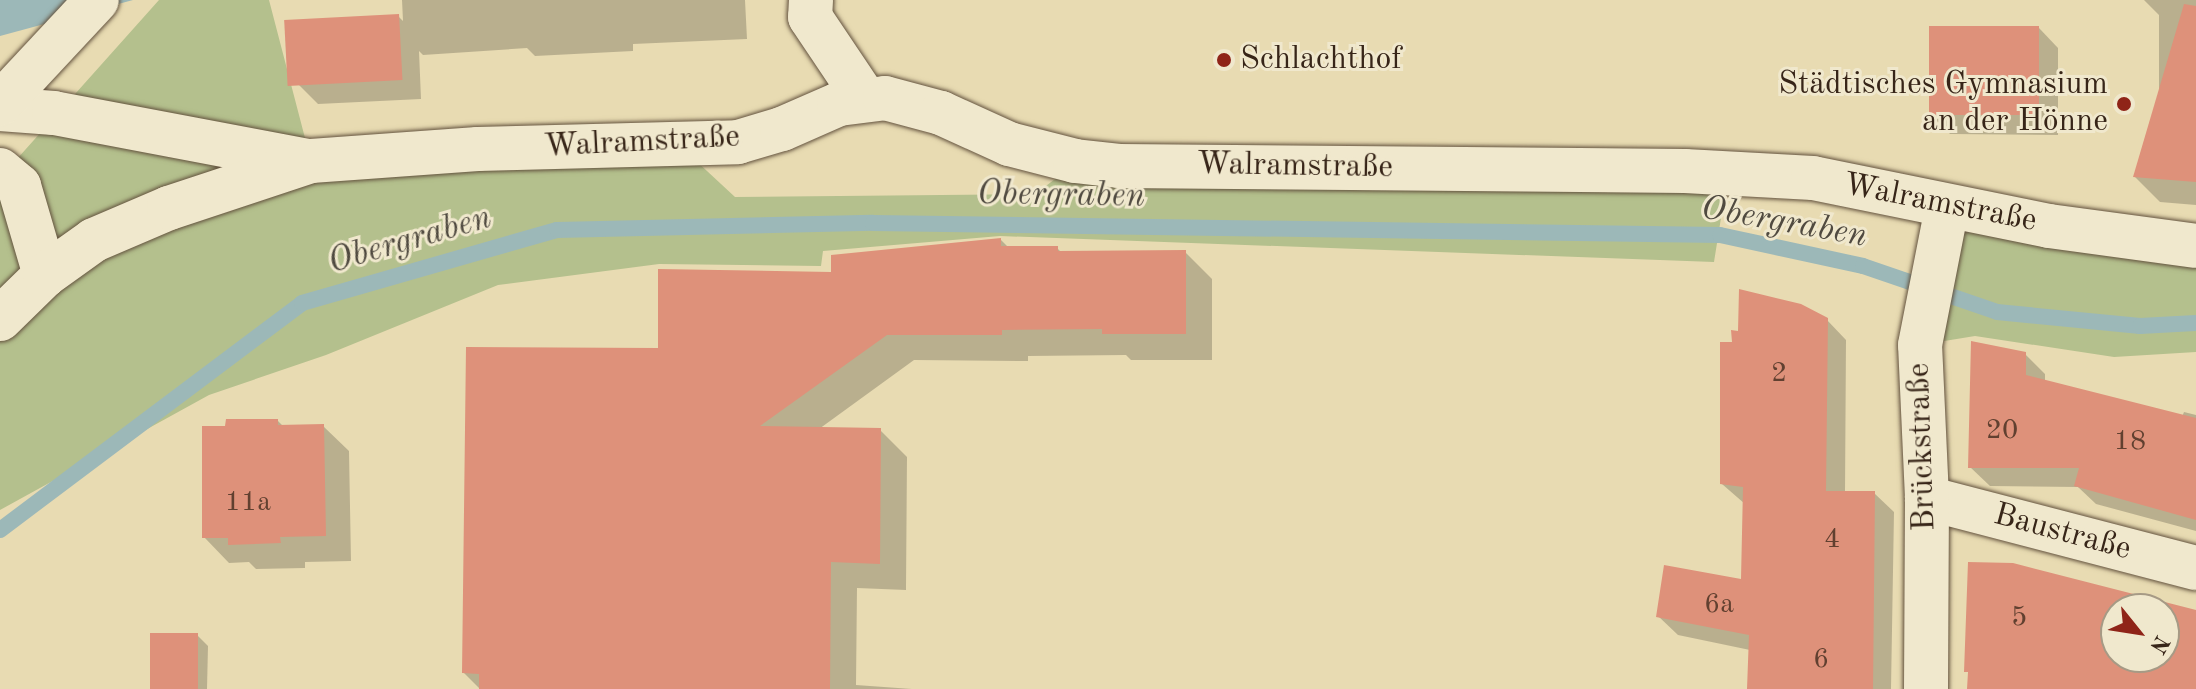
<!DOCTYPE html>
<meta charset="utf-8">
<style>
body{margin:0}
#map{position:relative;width:2196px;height:689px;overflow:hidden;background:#e8dbb2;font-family:"Old Standard TT",serif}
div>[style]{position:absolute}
.green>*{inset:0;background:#b4c08d}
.water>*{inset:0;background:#9cb8b8}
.shadow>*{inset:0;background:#0003}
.stream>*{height:16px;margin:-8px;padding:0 8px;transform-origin:8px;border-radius:8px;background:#9cb8b8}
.building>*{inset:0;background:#de917a;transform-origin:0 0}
.roads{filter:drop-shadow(0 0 2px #63523e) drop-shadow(0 0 2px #63523e)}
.street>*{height:44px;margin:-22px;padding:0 22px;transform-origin:22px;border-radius:22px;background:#f0e8cd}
.secondary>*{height:44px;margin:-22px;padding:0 22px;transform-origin:22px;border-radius:22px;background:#f0e8cd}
.dots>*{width:22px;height:22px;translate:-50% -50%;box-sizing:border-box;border:4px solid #f0e8cd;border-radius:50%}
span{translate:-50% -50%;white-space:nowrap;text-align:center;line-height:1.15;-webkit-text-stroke:6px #f0e8cd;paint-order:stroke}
.number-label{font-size:28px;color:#614030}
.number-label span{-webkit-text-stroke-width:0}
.poi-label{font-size:32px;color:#372518}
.left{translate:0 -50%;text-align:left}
.right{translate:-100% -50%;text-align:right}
.street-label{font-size:32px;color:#372518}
.water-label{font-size:34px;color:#504a40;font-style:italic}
.north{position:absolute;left:2100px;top:593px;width:80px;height:80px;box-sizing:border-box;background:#f0e8cd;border:2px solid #a69a85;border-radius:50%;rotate:120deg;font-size:22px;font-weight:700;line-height:32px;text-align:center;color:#372518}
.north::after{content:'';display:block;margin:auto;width:28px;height:36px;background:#8f2418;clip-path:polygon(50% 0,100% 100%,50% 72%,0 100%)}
</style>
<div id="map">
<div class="green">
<i style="clip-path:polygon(159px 0,269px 0,311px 161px,679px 145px,735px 197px,1035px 194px,1074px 165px,1728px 174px,1714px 262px,1000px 236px,823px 251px,821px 266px,659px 264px,498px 285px,326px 355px,209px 395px,0 510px,0 178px)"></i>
<i style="clip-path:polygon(1947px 207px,2196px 242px,2196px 352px,2114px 357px,1975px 336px,1920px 345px)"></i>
</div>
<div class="water">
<i style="clip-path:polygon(0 0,133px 0,0 36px)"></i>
</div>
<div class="shadow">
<i style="clip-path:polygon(402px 0,745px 0,747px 39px,633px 44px,633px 51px,535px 56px,527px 48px,423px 55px,419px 51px,421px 99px,318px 104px,298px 84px,398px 16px,403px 21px)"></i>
<i style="clip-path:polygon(2144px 0,2196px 0,2196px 205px,2160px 202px,2135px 177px,2159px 97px,2159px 15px)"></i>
<i style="clip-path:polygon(2039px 28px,2058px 48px,2058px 135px,1950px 134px,1930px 114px)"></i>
<i style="clip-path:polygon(1001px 240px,1009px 248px,1057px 248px,1062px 253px,1185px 252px,1212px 279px,1212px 360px,1131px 360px,1126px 355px,1028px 356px,1028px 361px,914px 360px,819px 429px,880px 430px,907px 457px,906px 590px,857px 588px,856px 685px,912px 689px,480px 689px,464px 673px,660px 350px,833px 274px)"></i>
<i style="clip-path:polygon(1827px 320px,1846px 340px,1845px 493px,1874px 493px,1894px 512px,1891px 689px,1749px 689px,1750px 650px,1678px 635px,1658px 616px,1743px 581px,1745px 504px,1722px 484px,1734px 344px)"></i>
<i style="clip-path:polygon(2025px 354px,2045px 374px,2045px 382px,2182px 417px,2184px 412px,2196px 415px,2196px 531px,2096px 504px,2078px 487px,1990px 486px,1970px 467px)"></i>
<i style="clip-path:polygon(278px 421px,283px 426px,323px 426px,349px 451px,351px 561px,305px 562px,305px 568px,256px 569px,249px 562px,229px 563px,204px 537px)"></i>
<i style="clip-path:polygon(197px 635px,208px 646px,207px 689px,153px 689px)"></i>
</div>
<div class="stream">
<i style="left:0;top:530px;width:378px;rotate:-36.9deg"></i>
<i style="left:302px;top:303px;width:265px;rotate:-16deg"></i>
<i style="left:557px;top:230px;width:316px;rotate:-1.3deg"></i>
<i style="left:873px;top:223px;width:847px;rotate:0.81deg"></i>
<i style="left:1720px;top:235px;width:146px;rotate:12.2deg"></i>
<i style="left:1863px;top:266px;width:142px;rotate:18.9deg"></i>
<i style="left:1997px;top:312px;width:144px;rotate:5.6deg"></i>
<i style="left:2140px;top:326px;width:56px;rotate:-3.1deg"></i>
</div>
<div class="building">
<i style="clip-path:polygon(2184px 4px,2196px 6px,2196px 182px,2133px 177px)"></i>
<i style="left:399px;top:14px;width:66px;height:115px;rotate:87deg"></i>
<i style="left:1929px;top:26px;width:110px;height:89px"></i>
<i style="clip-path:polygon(1001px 238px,1001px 246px,1058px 246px,1058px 251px,1186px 250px,1186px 334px,1102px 334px,1102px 329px,1002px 330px,1002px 335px,887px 335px,760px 426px,881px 428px,880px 564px,831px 562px,830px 689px,479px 689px,479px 674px,462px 673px,466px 347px,658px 348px,658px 269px,831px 272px,831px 255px)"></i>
<i style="clip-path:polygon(1739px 289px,1801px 304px,1828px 318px,1826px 491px,1875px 491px,1873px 689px,1747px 689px,1749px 635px,1656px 617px,1664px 565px,1741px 579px,1743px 487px,1720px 484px,1720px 342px,1732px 342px,1731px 330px,1738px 331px)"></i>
<i style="clip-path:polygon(1971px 341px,2026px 352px,2026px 375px,2196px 418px,2196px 520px,2074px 486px,2079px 468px,1968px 468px)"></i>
<i style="clip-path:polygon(226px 419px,278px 419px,278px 425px,324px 424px,326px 536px,280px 537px,281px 543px,228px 545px,228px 538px,202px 538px,202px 426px,225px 426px)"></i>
<i style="clip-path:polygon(evenodd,1968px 562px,2013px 563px,2196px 610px,2196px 689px,1967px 689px,1968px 672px,1964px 672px,1968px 562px,2116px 609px,2164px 609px,2164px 657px,2116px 657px,2116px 609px)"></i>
<i style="left:150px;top:633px;width:48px;height:56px"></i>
</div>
<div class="roads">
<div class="street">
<i style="left:811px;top:0;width:17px;rotate:93deg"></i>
<i style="left:810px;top:17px;width:99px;rotate:56.1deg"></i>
<i style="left:0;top:109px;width:54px;rotate:4.2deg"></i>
<i style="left:54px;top:113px;width:259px;rotate:10.7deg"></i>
<i style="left:0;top:170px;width:25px;rotate:40deg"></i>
<i style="left:19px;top:186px;width:93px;rotate:73.7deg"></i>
<i style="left:0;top:319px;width:63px;rotate:-44.4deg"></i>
<i style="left:45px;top:275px;width:60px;rotate:-35.5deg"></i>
<i style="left:94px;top:240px;width:82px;rotate:-23.1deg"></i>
<i style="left:169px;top:208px;width:150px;rotate:-18.3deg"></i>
<i style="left:311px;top:161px;width:167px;rotate:-4.1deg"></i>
<i style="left:478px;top:149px;width:260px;rotate:-1.5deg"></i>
<i style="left:738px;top:142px;width:46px;rotate:-16.5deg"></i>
<i style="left:782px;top:129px;width:62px;rotate:-23.7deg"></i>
<i style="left:839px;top:104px;width:46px;rotate:-7.4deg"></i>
<i style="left:885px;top:98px;width:58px;rotate:15deg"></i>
<i style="left:941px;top:113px;width:75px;rotate:24.5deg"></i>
<i style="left:1009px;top:144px;width:68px;rotate:14.4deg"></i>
<i style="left:1075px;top:161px;width:44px;rotate:6.5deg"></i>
<i style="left:1119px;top:166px;width:566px;rotate:0.51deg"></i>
<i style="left:1685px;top:171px;width:128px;rotate:3.1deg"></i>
<i style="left:1813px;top:178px;width:241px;rotate:11.5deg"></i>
<i style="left:2049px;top:226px;width:148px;rotate:7.7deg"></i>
<i style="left:1927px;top:498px;width:278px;rotate:14.6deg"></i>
<i style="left:1926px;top:689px;width:191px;rotate:-89.7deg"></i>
<i style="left:1927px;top:498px;width:153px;rotate:-92.6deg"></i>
<i style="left:1920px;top:345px;width:141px;rotate:-78.9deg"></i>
</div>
<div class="secondary">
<i style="left:0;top:104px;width:142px;rotate:-47deg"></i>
</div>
</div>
<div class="dots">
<i style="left:1224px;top:60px;background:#8f2418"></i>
<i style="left:2124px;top:104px;background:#8f2418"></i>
</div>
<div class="number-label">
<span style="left:1779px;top:374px">2</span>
<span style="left:2002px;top:431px">20</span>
<span style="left:2130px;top:442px">18</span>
<span style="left:248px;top:503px">11a</span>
<span style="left:1832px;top:540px">4</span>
<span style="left:1719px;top:605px">6a</span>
<span style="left:2019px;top:618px">5</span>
<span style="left:1821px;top:660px">6</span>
</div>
<div class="poi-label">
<span class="left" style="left:1240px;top:60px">Schlachthof</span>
<span class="right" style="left:2108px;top:104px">Städtisches Gymnasium<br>an der Hönne</span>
</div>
<div class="street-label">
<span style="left:642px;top:143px;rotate:-3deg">Walramstraße</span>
<span style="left:1295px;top:167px;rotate:1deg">Walramstraße</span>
<span style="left:1940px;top:204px;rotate:11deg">Walramstraße</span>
<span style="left:1923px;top:447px;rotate:-92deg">Brückstraße</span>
<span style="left:2062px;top:533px;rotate:15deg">Baustraße</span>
</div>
<div class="water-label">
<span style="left:1061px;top:196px;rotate:1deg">Obergraben</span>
<span style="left:1784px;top:223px;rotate:10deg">Obergraben</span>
<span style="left:410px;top:241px;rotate:-16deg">Obergraben</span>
</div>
<div class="north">N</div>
</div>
